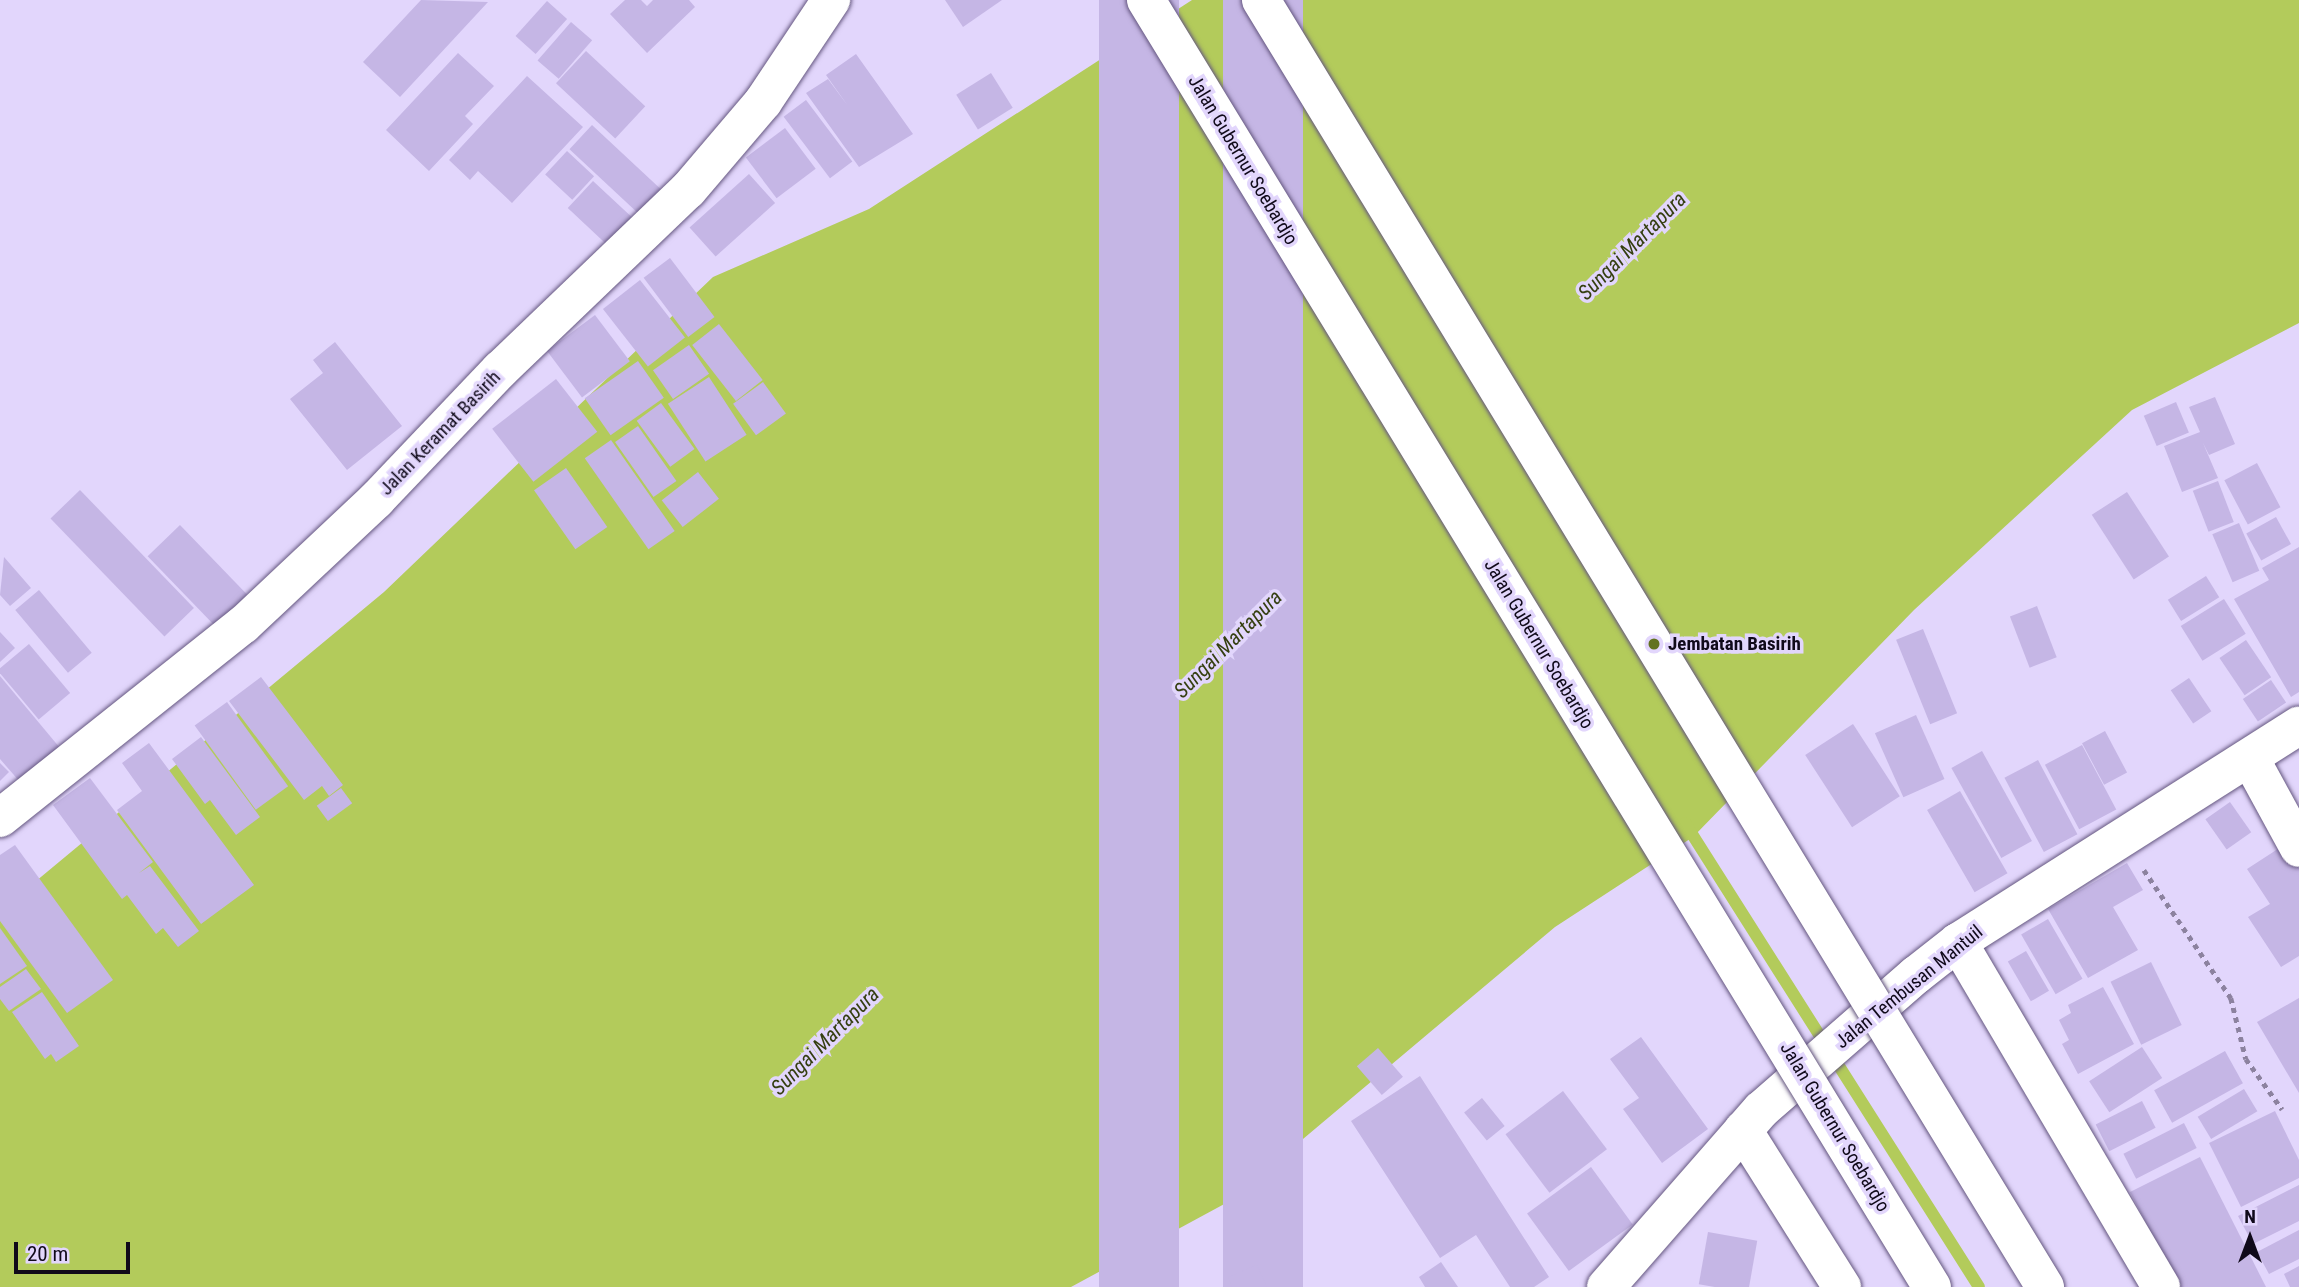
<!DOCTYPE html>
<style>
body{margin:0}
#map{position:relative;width:2299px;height:1287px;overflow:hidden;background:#e2d6fc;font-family:"Roboto Condensed",sans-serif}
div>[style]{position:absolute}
.water>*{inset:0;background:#b3cb5b}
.stream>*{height:12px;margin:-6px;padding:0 6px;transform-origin:6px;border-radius:6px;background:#b3cb5b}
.building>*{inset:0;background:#c5b6e5;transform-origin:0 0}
.path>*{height:4.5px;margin-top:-2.25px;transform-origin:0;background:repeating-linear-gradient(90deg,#8c829f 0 5px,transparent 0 10px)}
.roads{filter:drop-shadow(0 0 2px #64567f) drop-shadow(0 0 2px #64567f)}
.street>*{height:38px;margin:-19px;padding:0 19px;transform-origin:19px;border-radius:19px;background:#fff}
.secondary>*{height:38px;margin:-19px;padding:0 19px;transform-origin:19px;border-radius:19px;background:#fff}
.highway>*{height:38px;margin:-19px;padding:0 19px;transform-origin:19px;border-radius:19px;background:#fff}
.bridges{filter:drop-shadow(0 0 2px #64567f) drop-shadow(0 0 2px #64567f)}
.highway-bridge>*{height:38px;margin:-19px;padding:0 19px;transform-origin:19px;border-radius:19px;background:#fff}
.dots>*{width:19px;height:19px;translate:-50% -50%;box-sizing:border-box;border:4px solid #e2d6fc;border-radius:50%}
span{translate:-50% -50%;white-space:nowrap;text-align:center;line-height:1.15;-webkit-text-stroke:7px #e2d6fc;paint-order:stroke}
.street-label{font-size:19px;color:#100a1a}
.poi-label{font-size:19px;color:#100a1a;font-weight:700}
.left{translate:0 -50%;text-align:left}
.water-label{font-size:21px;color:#353f10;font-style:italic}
.north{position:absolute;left:2215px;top:1203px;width:70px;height:70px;-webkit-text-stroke:5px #e2d6fc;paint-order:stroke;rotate:0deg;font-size:19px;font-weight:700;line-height:28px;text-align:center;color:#100a1a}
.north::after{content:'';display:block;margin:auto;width:24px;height:32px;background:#100a1a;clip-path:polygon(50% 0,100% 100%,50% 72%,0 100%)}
.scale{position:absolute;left:14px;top:1242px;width:116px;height:32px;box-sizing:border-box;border:4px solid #100a1a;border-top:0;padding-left:9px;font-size:21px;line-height:24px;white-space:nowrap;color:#100a1a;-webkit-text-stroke:5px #e2d6fc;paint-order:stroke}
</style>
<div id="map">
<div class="water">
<i style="clip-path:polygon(1192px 0,2299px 0,2299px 323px,2132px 410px,1914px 610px,1693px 837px,1555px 927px,1228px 1202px,1071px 1287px,0 1287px,0 911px,384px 592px,713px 277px,869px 209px)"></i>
</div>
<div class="stream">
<i style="left:1685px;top:823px;width:549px;rotate:57.64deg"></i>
</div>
<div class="building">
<i style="clip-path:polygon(421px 0,488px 2px,400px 97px,363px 62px)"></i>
<i style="clip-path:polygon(625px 0,641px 0,647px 6px,653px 0,689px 0,695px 7px,647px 53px,610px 14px)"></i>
<i style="clip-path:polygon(945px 0,1002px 0,963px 27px)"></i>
<i style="left:1099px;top:0;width:80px;height:1506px"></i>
<i style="left:1223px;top:0;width:80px;height:1506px"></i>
<i style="left:547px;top:1px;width:27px;height:47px;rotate:42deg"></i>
<i style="left:571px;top:22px;width:28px;height:51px;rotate:41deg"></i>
<i style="left:586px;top:51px;width:81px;height:44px;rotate:43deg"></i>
<i style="clip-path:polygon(458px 53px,494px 86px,465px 116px,473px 124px,429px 171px,386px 130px)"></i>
<i style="clip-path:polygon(856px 54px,913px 134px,859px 167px,806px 93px,828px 79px,848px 106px,826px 75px)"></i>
<i style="left:991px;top:73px;width:41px;height:41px;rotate:58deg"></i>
<i style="clip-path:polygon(527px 76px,583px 127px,512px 203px,478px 171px,470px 180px,449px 160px)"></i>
<i style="left:806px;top:100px;width:77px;height:28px;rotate:53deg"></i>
<i style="left:592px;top:125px;width:103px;height:33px;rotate:43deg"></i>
<i style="left:785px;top:128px;width:51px;height:49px;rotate:53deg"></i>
<i style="left:567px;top:151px;width:37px;height:32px;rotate:43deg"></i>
<i style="left:749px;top:174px;width:39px;height:80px;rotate:48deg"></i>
<i style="left:593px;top:181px;width:54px;height:37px;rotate:43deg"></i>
<i style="left:670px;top:258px;width:74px;height:33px;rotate:53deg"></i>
<i style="left:640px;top:280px;width:73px;height:47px;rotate:52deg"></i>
<i style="left:595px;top:315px;width:58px;height:60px;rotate:53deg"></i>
<i style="left:719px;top:324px;width:71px;height:34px;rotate:52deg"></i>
<i style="clip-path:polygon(335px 342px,402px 426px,347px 470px,290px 399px,323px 373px,313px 360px)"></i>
<i style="left:689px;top:345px;width:35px;height:44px;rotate:55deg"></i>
<i style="left:638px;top:361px;width:45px;height:65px;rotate:55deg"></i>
<i style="left:709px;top:377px;width:69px;height:49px;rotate:57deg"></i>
<i style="left:556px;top:379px;width:67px;height:81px;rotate:52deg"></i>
<i style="left:763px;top:382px;width:39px;height:37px;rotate:54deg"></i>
<i style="clip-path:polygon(2215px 397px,2235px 444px,2209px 455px,2203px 443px,2218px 478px,2182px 492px,2164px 446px,2200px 432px,2189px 407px)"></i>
<i style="left:2176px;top:402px;width:33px;height:35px;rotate:67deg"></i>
<i style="left:661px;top:403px;width:57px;height:30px;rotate:54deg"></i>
<i style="left:638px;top:426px;width:67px;height:28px;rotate:55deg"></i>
<i style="left:611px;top:440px;width:111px;height:32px;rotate:55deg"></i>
<i style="left:2257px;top:463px;width:50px;height:37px;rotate:62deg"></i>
<i style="left:566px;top:468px;width:72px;height:39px;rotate:55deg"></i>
<i style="left:698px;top:472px;width:34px;height:46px;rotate:52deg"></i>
<i style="left:2218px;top:481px;width:44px;height:27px;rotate:69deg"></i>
<i style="left:80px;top:490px;width:164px;height:41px;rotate:46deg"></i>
<i style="left:2127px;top:492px;width:77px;height:42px;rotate:57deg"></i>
<i style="left:2276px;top:517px;width:31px;height:34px;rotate:61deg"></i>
<i style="left:2239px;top:523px;width:52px;height:29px;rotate:67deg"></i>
<i style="left:180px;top:525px;width:112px;height:45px;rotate:46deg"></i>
<i style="clip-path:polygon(2299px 547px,2299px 692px,2291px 697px,2234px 599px,2269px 580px,2262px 568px)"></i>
<i style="clip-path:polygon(4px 557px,31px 588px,10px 606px,0 595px)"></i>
<i style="left:2206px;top:576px;width:25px;height:45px;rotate:58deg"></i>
<i style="left:39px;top:590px;width:82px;height:31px;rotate:50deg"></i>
<i style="left:2224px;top:599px;width:41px;height:51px;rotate:58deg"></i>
<i style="left:2037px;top:606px;width:55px;height:29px;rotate:69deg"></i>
<i style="left:1923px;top:629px;width:91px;height:29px;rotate:68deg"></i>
<i style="clip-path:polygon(0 632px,15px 648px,0 662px)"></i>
<i style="left:2246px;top:640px;width:45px;height:32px;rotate:56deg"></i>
<i style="left:29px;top:644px;width:64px;height:41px;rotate:50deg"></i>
<i style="clip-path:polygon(0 676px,60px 748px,20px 782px,0 759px)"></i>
<i style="clip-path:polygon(261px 677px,343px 785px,329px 796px,322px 786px,304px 800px,229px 701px)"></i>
<i style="left:2189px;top:678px;width:40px;height:22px;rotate:56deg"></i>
<i style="left:2271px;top:680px;width:27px;height:34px;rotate:56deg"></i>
<i style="left:227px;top:702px;width:104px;height:40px;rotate:54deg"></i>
<i style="left:1916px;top:715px;width:70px;height:45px;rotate:66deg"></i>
<i style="left:1853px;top:724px;width:86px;height:57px;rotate:57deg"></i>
<i style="left:2105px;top:731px;width:47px;height:26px;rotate:62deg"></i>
<i style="clip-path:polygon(201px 737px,260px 817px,236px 835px,210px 800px,205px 804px,172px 759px)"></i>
<i style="clip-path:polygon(149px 743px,254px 885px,201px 924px,117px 810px,142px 791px,122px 763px)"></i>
<i style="left:2082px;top:745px;width:73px;height:42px;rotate:62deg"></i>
<i style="left:1982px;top:751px;width:103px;height:35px;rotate:61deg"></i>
<i style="left:2038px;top:760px;width:84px;height:38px;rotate:62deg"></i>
<i style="clip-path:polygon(0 763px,9px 772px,0 781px)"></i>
<i style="clip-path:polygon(90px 778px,153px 862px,139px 873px,150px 866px,199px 931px,178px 947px,163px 928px,156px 934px,127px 895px,122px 899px,53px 805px)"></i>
<i style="left:341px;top:788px;width:19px;height:30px;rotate:54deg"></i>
<i style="left:1960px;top:791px;width:95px;height:38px;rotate:60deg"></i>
<i style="left:2230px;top:802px;width:37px;height:30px;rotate:55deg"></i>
<i style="clip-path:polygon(15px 845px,113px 980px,67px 1013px,0 921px,0 855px)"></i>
<i style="clip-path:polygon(2284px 845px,2299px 868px,2299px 956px,2281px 967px,2248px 917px,2270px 904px,2247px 869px)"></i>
<i style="clip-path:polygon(2127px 863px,2143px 890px,2113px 907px,2138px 950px,2088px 978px,2048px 909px)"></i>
<i style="left:2048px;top:919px;width:69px;height:31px;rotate:60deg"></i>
<i style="clip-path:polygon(0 928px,27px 966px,0 984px)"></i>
<i style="left:2026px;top:951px;width:46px;height:21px;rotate:60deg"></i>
<i style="left:2151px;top:962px;width:70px;height:45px;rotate:64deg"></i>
<i style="clip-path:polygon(26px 969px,41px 989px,9px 1011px,0 999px,0 987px)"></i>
<i style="clip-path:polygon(2103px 987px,2134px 1044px,2078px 1074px,2062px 1044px,2069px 1040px,2059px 1020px,2071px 1013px,2068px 1005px)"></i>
<i style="clip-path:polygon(42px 992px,79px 1046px,56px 1062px,51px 1054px,45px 1059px,12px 1012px)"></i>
<i style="clip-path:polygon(2299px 998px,2299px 1093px,2257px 1022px)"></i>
<i style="clip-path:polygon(1641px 1037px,1708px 1129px,1662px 1163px,1623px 1109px,1639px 1098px,1610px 1059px)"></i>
<i style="left:2142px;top:1047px;width:37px;height:63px;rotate:57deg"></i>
<i style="left:1378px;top:1048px;width:38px;height:28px;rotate:49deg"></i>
<i style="left:2225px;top:1051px;width:37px;height:81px;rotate:61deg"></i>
<i style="clip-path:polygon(1420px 1076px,1549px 1277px,1534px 1287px,1510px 1287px,1476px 1235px,1440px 1258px,1351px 1121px)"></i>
<i style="left:2244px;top:1089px;width:26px;height:54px;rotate:59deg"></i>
<i style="left:1563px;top:1091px;width:73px;height:72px;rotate:53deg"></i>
<i style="left:1482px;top:1098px;width:36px;height:23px;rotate:51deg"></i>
<i style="left:2142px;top:1101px;width:30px;height:52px;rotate:63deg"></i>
<i style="clip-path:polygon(2275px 1111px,2299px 1160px,2299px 1178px,2241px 1207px,2209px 1143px)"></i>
<i style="left:2184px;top:1123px;width:28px;height:68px;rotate:63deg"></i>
<i style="clip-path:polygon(2200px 1157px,2266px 1287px,2179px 1287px,2130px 1192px)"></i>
<i style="left:1591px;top:1167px;width:71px;height:79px;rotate:54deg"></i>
<i style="clip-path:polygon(2299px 1185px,2299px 1221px,2253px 1244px,2238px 1216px)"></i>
<i style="clip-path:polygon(2299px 1230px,2299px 1259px,2269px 1274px,2257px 1252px)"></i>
<i style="left:1708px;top:1232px;width:50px;height:53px;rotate:10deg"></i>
<i style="clip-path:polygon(1441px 1262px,1458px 1287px,1425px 1287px,1419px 1277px)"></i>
<i style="clip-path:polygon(1257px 1265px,1267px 1287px,1232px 1287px,1228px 1277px)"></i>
<i style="clip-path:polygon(2299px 1266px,2299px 1287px,2290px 1287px,2284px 1274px)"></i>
</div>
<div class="path">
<i style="left:2144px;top:870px;width:155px;rotate:55.8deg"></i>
<i style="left:2231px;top:998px;width:63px;rotate:76.2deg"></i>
<i style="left:2246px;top:1059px;width:62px;rotate:54.2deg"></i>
</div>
<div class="roads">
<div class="street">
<i style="left:2251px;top:760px;width:100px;rotate:61.4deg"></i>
</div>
<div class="secondary">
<i style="left:0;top:818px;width:310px;rotate:-38.5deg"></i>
<i style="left:243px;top:625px;width:183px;rotate:-43.2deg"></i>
<i style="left:376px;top:500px;width:180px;rotate:-46.4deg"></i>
<i style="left:500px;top:370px;width:260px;rotate:-43.8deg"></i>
<i style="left:688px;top:190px;width:116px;rotate:-49.6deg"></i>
<i style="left:763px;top:102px;width:123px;rotate:-56.3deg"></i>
<i style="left:1606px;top:1287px;width:235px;rotate:-48.8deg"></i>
<i style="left:1761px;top:1110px;width:206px;rotate:-41.1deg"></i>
<i style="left:1916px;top:975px;width:53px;rotate:-38.2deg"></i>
<i style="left:1958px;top:942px;width:404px;rotate:-32.4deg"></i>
</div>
<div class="highway">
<i style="left:1958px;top:942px;width:400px;rotate:59.5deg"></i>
<i style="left:1743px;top:1130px;width:186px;rotate:57.8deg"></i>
</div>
</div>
<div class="bridges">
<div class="highway-bridge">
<i style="left:1146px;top:0;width:1508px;rotate:58.59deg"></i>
<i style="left:1261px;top:0;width:1507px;rotate:58.65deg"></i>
</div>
</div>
<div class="dots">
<i style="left:1654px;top:644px;background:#62721f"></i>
</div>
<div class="street-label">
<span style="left:1243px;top:160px;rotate:59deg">Jalan Gubernur Soebardjo</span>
<span style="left:440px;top:433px;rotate:-46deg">Jalan Keramat Basirih</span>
<span style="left:1539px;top:644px;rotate:59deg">Jalan Gubernur Soebardjo</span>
<span style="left:1909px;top:987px;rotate:-39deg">Jalan Tembusan Mantuil</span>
<span style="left:1835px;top:1127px;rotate:59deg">Jalan Gubernur Soebardjo</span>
</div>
<div class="poi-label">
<span class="left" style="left:1668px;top:644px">Jembatan Basirih</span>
</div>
<div class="water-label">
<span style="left:1632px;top:246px;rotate:-45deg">Sungai Martapura</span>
<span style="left:1228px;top:644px;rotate:-45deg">Sungai Martapura</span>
<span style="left:825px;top:1041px;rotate:-45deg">Sungai Martapura</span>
</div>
<div class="north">N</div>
<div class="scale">20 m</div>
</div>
